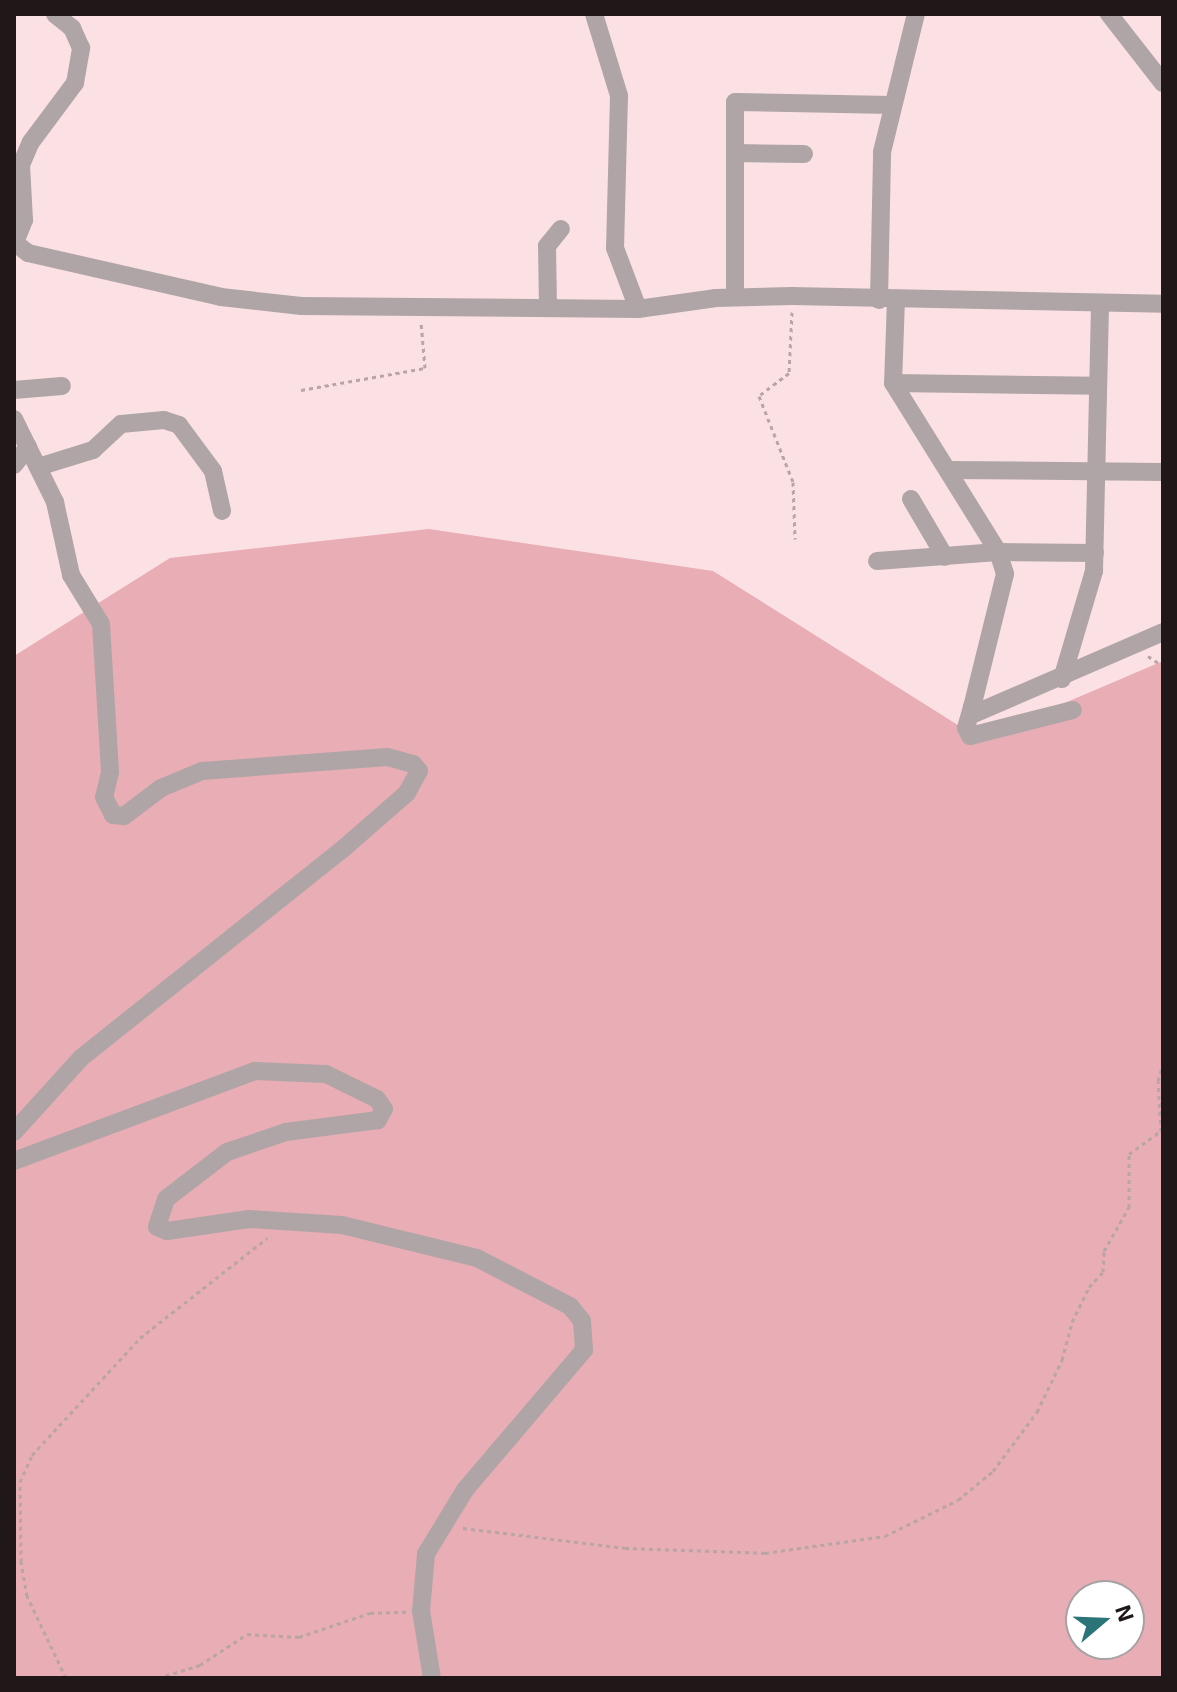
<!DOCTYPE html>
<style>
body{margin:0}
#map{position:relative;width:1177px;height:1692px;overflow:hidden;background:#fce1e4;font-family:"Exo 2",sans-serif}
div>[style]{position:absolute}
.green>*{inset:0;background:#e9adb5}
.path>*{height:3px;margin-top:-1.5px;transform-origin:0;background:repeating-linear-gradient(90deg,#b9a4a6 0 4px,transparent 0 8px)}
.street>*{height:18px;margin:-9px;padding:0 9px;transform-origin:9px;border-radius:9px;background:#b0a5a6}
span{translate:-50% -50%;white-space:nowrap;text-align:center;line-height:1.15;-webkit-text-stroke:8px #fff;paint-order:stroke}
.frame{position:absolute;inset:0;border:16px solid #201718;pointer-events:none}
.north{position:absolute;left:1065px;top:1580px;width:80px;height:80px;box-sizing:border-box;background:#fff;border:2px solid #a6a2a3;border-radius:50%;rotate:71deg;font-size:22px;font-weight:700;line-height:32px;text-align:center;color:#201718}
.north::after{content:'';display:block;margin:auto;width:28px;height:36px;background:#2b7578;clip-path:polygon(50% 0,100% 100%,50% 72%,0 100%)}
</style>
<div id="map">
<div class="green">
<i style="clip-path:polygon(evenodd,429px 529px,713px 571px,980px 739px,1163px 661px,1163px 1678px,14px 1678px,14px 656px,170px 558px,429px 529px,1081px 1596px,1129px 1596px,1129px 1644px,1081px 1644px,1081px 1596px)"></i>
</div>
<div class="path">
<i style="left:792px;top:312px;width:61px;rotate:92.8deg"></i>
<i style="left:789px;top:373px;width:38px;rotate:143deg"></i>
<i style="left:759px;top:396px;width:92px;rotate:68.4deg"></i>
<i style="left:793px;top:482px;width:57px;rotate:88deg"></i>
<i style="left:301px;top:390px;width:126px;rotate:-10.1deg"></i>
<i style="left:425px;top:368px;width:46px;rotate:-95deg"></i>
<i style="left:1148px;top:656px;width:18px;rotate:34deg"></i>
<i style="left:463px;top:1528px;width:163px;rotate:7deg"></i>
<i style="left:625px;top:1548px;width:140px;rotate:2deg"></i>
<i style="left:765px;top:1553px;width:121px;rotate:-8.1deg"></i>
<i style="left:885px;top:1536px;width:81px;rotate:-26.3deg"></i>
<i style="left:958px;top:1500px;width:45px;rotate:-39.6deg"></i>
<i style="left:993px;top:1471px;width:74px;rotate:-53.3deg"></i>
<i style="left:1037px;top:1412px;width:58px;rotate:-64.3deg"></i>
<i style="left:1062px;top:1360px;width:39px;rotate:-75deg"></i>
<i style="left:1072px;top:1322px;width:39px;rotate:-64deg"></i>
<i style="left:1089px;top:1287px;width:21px;rotate:-47deg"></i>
<i style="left:1103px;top:1272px;width:21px;rotate:-87deg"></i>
<i style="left:1104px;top:1251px;width:51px;rotate:-60.4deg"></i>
<i style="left:1129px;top:1207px;width:53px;rotate:-90deg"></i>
<i style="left:1129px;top:1154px;width:39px;rotate:-36deg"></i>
<i style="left:1161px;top:1131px;width:50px;rotate:-93.4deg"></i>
<i style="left:1158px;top:1081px;width:18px;rotate:-74deg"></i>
<i style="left:66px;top:1678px;width:91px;rotate:-115.4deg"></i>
<i style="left:27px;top:1596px;width:35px;rotate:-100deg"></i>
<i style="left:21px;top:1562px;width:80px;rotate:-90.7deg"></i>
<i style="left:20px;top:1482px;width:30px;rotate:-66deg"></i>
<i style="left:32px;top:1455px;width:159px;rotate:-47.3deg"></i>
<i style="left:140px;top:1338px;width:162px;rotate:-38.2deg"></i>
<i style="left:158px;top:1678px;width:44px;rotate:-17.2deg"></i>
<i style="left:200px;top:1665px;width:56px;rotate:-33.4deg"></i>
<i style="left:247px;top:1634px;width:52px;rotate:3.3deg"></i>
<i style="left:299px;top:1637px;width:75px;rotate:-18.7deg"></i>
<i style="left:370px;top:1613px;width:36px;rotate:-2deg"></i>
</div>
<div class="street">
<i style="left:594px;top:14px;width:86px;rotate:73deg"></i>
<i style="left:619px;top:96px;width:152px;rotate:91.5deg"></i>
<i style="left:615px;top:248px;width:65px;rotate:69.3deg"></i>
<i style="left:1109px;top:14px;width:88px;rotate:52deg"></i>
<i style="left:735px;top:153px;width:69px;rotate:0.8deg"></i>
<i style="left:14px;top:242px;width:18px;rotate:38deg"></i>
<i style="left:28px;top:253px;width:198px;rotate:12.8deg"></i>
<i style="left:221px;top:297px;width:81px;rotate:6.4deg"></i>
<i style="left:301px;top:306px;width:337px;rotate:0.5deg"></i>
<i style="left:638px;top:309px;width:79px;rotate:-8deg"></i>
<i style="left:716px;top:298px;width:76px;rotate:-1.5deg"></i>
<i style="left:792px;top:296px;width:371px;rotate:1.2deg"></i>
<i style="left:14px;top:245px;width:27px;rotate:-68deg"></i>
<i style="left:24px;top:220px;width:55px;rotate:-93.1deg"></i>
<i style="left:21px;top:165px;width:25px;rotate:-67deg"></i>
<i style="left:31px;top:142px;width:74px;rotate:-53.3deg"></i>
<i style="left:75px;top:83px;width:36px;rotate:-80deg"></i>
<i style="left:81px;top:48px;width:22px;rotate:-114deg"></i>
<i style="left:72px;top:28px;width:22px;rotate:-141deg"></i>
<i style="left:735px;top:297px;width:195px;rotate:-90deg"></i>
<i style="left:735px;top:102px;width:157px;rotate:1.1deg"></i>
<i style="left:896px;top:299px;width:84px;rotate:92deg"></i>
<i style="left:893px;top:383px;width:199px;rotate:58.1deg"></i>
<i style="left:998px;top:552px;width:23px;rotate:72deg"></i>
<i style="left:1005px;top:574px;width:137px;rotate:103.9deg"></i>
<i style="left:972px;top:707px;width:7px;rotate:56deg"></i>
<i style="left:976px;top:713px;width:204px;rotate:-23.4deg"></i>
<i style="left:879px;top:300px;width:148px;rotate:-88.8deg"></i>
<i style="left:882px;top:152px;width:142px;rotate:-76.2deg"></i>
<i style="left:548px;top:308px;width:62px;rotate:-90.9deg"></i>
<i style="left:547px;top:246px;width:22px;rotate:-51deg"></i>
<i style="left:893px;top:383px;width:203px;rotate:0.8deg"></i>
<i style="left:14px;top:390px;width:48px;rotate:-4.8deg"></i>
<i style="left:14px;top:419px;width:93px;rotate:63.7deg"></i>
<i style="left:55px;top:502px;width:75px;rotate:77.6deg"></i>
<i style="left:71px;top:575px;width:57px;rotate:58.5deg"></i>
<i style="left:101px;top:624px;width:148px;rotate:86.5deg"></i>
<i style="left:110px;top:772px;width:26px;rotate:103deg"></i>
<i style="left:104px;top:797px;width:20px;rotate:63deg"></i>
<i style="left:113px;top:815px;width:11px;rotate:5deg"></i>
<i style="left:124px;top:816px;width:46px;rotate:-37.1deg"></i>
<i style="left:161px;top:788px;width:44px;rotate:-22.5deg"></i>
<i style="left:202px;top:771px;width:186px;rotate:-4.3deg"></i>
<i style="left:387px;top:757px;width:27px;rotate:15deg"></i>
<i style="left:413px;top:764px;width:9px;rotate:49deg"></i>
<i style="left:419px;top:771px;width:25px;rotate:119deg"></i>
<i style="left:407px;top:793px;width:84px;rotate:138.9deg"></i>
<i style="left:344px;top:848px;width:337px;rotate:141.4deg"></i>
<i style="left:81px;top:1058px;width:100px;rotate:132.2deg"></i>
<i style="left:14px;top:465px;width:23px;rotate:-52deg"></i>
<i style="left:38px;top:467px;width:58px;rotate:-17.2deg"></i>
<i style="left:93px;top:450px;width:38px;rotate:-43deg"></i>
<i style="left:121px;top:424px;width:43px;rotate:-5.3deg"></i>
<i style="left:164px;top:420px;width:16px;rotate:18deg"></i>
<i style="left:179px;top:425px;width:57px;rotate:53.5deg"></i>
<i style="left:213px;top:471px;width:41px;rotate:77.3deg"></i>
<i style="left:948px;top:470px;width:215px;rotate:0.5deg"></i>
<i style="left:911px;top:499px;width:67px;rotate:59.6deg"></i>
<i style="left:877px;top:561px;width:121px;rotate:-4.3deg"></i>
<i style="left:998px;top:552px;width:97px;rotate:0.6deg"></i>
<i style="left:1062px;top:679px;width:113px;rotate:-73.5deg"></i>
<i style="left:1094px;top:571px;width:264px;rotate:-88.7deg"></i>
<i style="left:972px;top:707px;width:22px;rotate:106deg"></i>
<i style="left:966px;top:728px;width:9px;rotate:63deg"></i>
<i style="left:970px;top:736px;width:106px;rotate:-14.2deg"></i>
<i style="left:14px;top:1161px;width:257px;rotate:-20.5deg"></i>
<i style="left:255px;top:1071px;width:71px;rotate:2.4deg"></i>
<i style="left:326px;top:1074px;width:57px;rotate:26.1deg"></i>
<i style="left:377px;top:1099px;width:12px;rotate:55deg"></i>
<i style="left:384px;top:1109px;width:13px;rotate:119deg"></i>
<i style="left:378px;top:1120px;width:93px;rotate:172.6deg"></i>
<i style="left:286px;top:1132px;width:62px;rotate:161.3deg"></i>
<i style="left:227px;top:1152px;width:77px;rotate:142.4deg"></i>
<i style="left:166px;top:1199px;width:29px;rotate:108deg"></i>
<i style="left:157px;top:1227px;width:11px;rotate:22deg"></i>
<i style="left:167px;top:1231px;width:83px;rotate:-8.3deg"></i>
<i style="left:249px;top:1219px;width:93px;rotate:3.7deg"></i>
<i style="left:342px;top:1225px;width:139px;rotate:13.7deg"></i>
<i style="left:477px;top:1258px;width:105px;rotate:27.3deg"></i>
<i style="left:570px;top:1306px;width:19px;rotate:51deg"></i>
<i style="left:582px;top:1321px;width:29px;rotate:86deg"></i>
<i style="left:584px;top:1350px;width:184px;rotate:130.4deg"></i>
<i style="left:465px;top:1490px;width:75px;rotate:121.4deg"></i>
<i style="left:426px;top:1554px;width:57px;rotate:95deg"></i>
<i style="left:421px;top:1611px;width:68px;rotate:80.7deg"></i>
</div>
<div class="frame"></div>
<div class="north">N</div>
</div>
